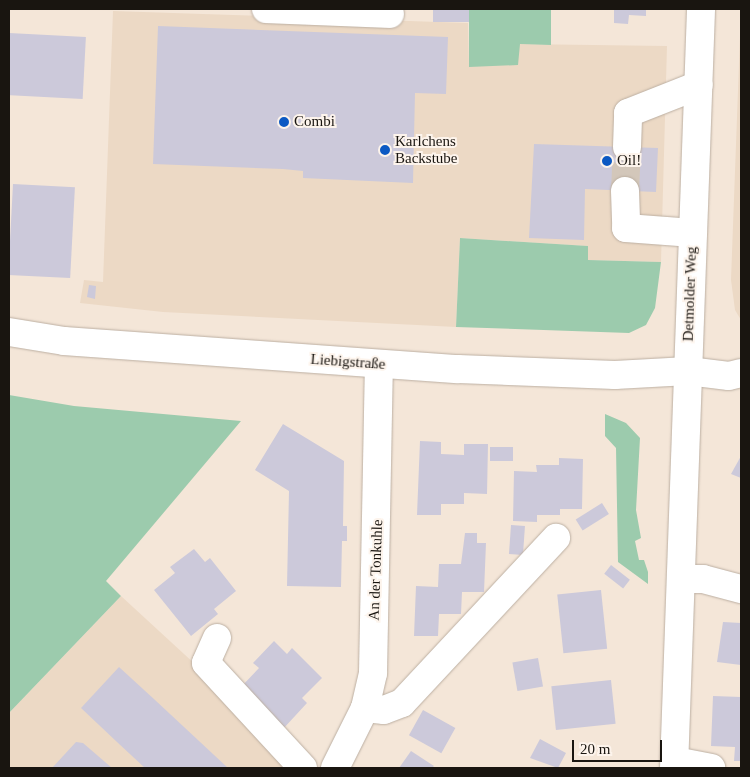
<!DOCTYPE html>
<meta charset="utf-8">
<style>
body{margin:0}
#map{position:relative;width:750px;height:777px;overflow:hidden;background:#f4e6d8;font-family:Georgia,serif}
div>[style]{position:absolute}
.built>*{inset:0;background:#ecd9c5}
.green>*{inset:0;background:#9ccbad}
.building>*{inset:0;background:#ccc9da;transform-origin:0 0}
.minor-tunnel>*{height:28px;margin-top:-14px;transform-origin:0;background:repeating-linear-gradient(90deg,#d3c7ba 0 28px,transparent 0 42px)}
.roads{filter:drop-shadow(0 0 1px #bcafa2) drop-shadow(0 0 1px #bcafa2)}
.minor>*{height:28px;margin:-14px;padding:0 14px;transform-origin:14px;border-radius:14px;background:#fff}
.dots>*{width:14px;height:14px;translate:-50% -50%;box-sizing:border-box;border:2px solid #fdf4ec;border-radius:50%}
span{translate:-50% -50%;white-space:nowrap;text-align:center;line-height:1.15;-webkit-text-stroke:4px #fdf4ec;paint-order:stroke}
.poi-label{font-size:15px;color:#191510}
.left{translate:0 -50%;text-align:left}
.street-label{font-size:15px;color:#191510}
.frame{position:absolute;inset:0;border:10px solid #191510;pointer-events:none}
.scale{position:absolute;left:572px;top:740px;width:90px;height:22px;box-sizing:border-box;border:2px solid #191510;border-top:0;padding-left:6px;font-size:15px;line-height:18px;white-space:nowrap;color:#191510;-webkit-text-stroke:4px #fdf4ec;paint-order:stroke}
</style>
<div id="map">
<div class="built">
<i style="clip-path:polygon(741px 9px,741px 320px,735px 310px,731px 280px)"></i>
<i style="clip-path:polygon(113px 11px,468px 23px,469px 67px,519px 44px,667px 46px,661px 262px,588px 260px,588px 246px,460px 238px,456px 327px,163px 312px,80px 303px,84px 280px,103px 282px)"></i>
<i style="clip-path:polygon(121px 596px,308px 768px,9px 768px,9px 713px)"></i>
</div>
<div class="green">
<i style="clip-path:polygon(469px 9px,551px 9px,551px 45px,520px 44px,518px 65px,469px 67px)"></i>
<i style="clip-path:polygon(460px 238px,588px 246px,588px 260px,661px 262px,655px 308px,646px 325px,629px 333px,456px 327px)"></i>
<i style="clip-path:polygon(9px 395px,74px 406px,241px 421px,106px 581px,121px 596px,9px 713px)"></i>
<i style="clip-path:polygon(605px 414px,626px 423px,640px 438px,636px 510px,641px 538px,635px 541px,639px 560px,644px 560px,648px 572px,648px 584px,618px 562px,616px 448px,605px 436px)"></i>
</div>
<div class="building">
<i style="left:433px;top:9px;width:36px;height:13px"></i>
<i style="clip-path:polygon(614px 9px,646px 9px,646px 16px,629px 15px,628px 24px,614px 23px)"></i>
<i style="clip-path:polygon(158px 26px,448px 37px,446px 94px,415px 93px,413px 183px,303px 178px,303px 171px,283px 169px,153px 164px)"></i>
<i style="left:9px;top:33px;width:77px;height:62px;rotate:3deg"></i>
<i style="clip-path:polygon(534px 144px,658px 148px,656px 192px,585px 189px,584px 240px,529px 238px)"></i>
<i style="left:13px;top:184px;width:62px;height:91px;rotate:3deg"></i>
<i style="clip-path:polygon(89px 285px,96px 286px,95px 299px,87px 297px)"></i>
<i style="clip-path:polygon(283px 424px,344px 461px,343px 526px,347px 526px,347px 541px,342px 541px,341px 587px,287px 586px,289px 491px,255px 470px)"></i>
<i style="clip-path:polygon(420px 441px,441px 442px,441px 454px,464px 455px,464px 444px,488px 444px,487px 494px,464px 493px,464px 504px,441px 504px,441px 515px,417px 515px)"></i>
<i style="left:490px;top:447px;width:23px;height:14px"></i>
<i style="clip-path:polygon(741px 456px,741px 478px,731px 474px)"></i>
<i style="clip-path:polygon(559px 458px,583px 459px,582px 509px,560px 509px,560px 515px,537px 515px,537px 522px,513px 521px,514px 471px,537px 472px,536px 465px,559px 465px)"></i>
<i style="left:602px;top:503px;width:13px;height:31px;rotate:58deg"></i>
<i style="left:511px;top:525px;width:14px;height:29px;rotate:4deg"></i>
<i style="clip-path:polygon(465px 533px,477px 533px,477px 543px,486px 543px,484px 592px,462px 592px,461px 614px,439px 614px,438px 636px,414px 636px,416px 586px,438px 587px,439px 564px,461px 564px)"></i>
<i style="clip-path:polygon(194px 549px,205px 562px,210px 558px,236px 591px,214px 609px,218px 614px,191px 636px,154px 590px,175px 573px,170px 567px)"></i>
<i style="left:611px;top:565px;width:24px;height:11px;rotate:38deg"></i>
<i style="left:601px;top:590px;width:59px;height:44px;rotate:84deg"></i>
<i style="clip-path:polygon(723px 622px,741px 623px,741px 665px,717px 662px)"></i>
<i style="clip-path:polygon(274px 641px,287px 654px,292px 648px,322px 678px,302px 698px,307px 703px,283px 729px,240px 688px,259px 668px,253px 663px)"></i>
<i style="left:538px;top:658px;width:29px;height:26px;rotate:80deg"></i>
<i style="clip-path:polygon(119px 667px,155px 700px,228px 768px,145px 768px,117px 742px,81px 708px)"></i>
<i style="left:611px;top:680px;width:44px;height:60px;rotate:84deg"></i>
<i style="clip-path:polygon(713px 696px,741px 697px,741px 761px,734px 761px,735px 747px,711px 746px)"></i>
<i style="left:423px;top:710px;width:37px;height:29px;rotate:29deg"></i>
<i style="clip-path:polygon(540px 739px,566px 753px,558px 768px,530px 758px)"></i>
<i style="clip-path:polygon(76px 742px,83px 743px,112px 768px,52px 768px)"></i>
<i style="clip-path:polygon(411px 751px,434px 766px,432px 768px,399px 768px)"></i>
</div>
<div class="minor-tunnel">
<i style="left:625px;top:191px;width:44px;rotate:-87.4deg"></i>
</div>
<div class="roads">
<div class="minor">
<i style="left:266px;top:9px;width:124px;rotate:2.3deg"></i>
<i style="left:627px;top:147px;width:34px;rotate:-88deg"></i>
<i style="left:628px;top:113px;width:76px;rotate:-21.5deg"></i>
<i style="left:625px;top:191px;width:37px;rotate:88deg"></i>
<i style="left:626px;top:228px;width:67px;rotate:4.3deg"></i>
<i style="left:9px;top:332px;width:56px;rotate:9.3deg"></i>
<i style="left:64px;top:341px;width:395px;rotate:4.1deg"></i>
<i style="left:458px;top:369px;width:157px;rotate:2.2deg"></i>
<i style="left:615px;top:375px;width:73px;rotate:-3.1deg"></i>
<i style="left:688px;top:371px;width:41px;rotate:7deg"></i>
<i style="left:729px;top:376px;width:12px;rotate:-14deg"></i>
<i style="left:682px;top:579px;width:21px"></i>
<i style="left:703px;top:579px;width:39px;rotate:15deg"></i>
<i style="left:217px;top:638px;width:27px;rotate:114deg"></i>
<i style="left:206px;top:663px;width:143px;rotate:47.3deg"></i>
<i style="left:365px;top:708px;width:19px;rotate:6deg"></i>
<i style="left:384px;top:710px;width:19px;rotate:-21deg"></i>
<i style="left:402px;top:703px;width:226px;rotate:-47deg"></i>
<i style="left:675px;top:761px;width:37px;rotate:11deg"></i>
<i style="left:335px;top:768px;width:67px;rotate:-63.4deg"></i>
<i style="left:365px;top:708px;width:36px;rotate:-77deg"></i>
<i style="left:373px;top:673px;width:309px;rotate:-88.9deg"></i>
<i style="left:674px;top:768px;width:759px;rotate:-87.96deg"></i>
</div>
</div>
<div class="dots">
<i style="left:284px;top:122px;background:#0c59c3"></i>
<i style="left:385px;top:150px;background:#0c59c3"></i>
<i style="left:607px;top:161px;background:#0c59c3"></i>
</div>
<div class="poi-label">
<span class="left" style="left:294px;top:122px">Combi</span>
<span class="left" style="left:395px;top:150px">Karlchens<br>Backstube</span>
<span class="left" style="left:617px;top:161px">Oil!</span>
</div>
<div class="street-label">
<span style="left:690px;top:294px;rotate:-88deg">Detmolder Weg</span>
<span style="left:348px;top:362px;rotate:4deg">Liebigstraße</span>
<span style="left:376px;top:570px;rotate:-88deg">An der Tonkuhle</span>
</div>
<div class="frame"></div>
<div class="scale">20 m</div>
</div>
